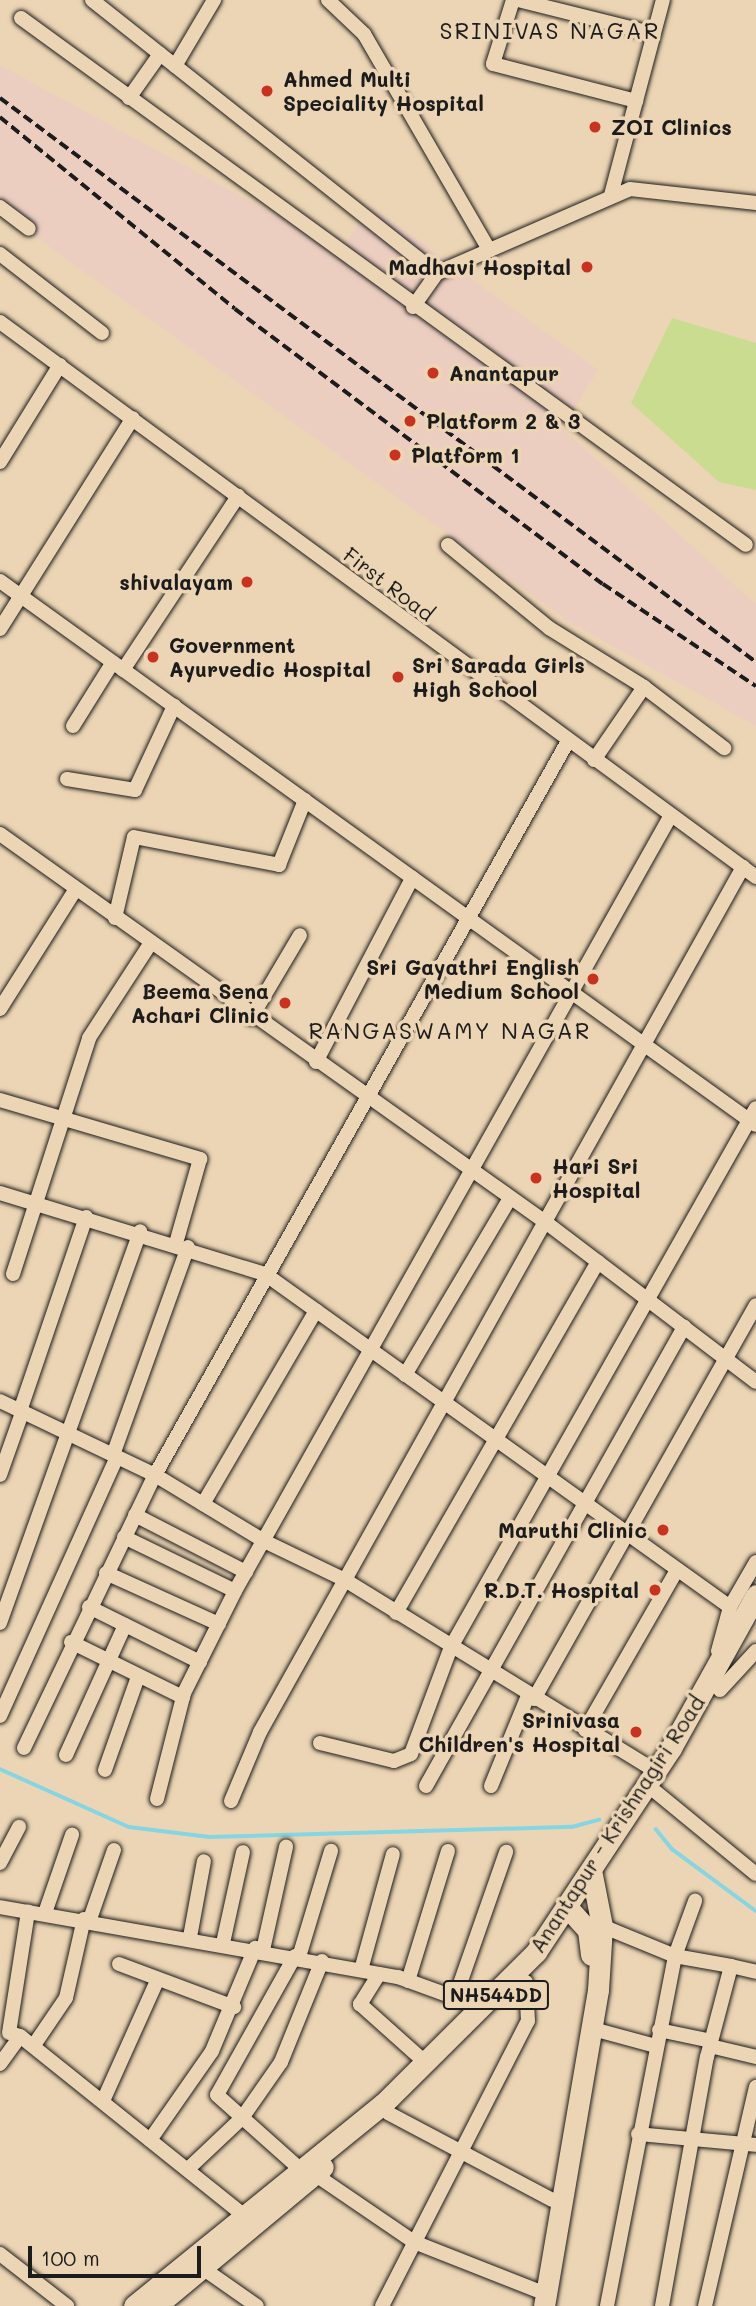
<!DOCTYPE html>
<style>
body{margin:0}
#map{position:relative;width:756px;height:2306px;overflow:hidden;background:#ecd5b4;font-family:Mali,sans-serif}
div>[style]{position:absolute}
.built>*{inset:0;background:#eccec1}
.green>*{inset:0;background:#c9dc90}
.stream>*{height:3.5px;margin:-1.75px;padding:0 1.75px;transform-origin:1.75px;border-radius:1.75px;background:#86d5e3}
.roads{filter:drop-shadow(0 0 2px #1c1c1c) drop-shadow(0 0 2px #1c1c1c)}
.minor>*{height:14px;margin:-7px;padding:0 7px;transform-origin:7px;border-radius:7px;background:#ecd5b4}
.highway>*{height:21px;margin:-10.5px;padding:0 10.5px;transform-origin:10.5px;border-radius:10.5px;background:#ecd5b4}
.rail>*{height:3.5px;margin-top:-1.75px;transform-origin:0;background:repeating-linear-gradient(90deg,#1c1c1c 0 10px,transparent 0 15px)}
.dots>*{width:19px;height:19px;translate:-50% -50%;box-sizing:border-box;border:4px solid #ecd5b4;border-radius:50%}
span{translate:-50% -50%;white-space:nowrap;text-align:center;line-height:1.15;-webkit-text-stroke:7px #ecd5b4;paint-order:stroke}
.shield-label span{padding:2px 5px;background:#ecd5b4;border:2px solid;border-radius:5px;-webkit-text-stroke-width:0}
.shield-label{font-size:19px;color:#1c1c1c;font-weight:700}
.poi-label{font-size:21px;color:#1c1c1c;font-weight:700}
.left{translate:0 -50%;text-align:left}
.right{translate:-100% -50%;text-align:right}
.street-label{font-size:21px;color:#1c1c1c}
.neighbourhood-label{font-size:23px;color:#1c1c1c;letter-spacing:2px}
.scale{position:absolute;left:28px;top:2246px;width:173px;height:32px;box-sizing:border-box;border:4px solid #1c1c1c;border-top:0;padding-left:9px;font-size:21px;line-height:24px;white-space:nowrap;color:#1c1c1c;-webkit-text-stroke:5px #ecd5b4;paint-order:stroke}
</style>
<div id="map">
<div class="built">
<i style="clip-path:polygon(0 65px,342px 251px,369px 205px,598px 370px,562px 428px,756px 604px,756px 726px,571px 623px,0 211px)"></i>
</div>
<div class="green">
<i style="clip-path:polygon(672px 318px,756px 343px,756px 490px,719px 482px,631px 403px)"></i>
</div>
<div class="stream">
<i style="left:0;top:1769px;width:141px;rotate:24.2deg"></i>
<i style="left:129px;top:1827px;width:81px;rotate:7.1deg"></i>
<i style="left:209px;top:1837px;width:363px;rotate:-1.6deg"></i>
<i style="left:572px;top:1827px;width:28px;rotate:-15deg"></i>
<i style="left:656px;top:1829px;width:26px;rotate:51deg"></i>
<i style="left:672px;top:1849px;width:104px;rotate:36.4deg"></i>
</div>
<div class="roads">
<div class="minor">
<i style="left:92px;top:0;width:440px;rotate:38.4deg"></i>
<i style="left:437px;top:273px;width:210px;rotate:-23.5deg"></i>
<i style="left:630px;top:189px;width:127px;rotate:6.3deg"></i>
<i style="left:328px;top:0;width:50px;rotate:43.4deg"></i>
<i style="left:364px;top:34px;width:250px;rotate:59.9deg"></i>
<i style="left:513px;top:0;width:67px;rotate:107.4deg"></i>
<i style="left:493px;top:64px;width:148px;rotate:14.5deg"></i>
<i style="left:518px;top:0;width:140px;rotate:14deg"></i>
<i style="left:21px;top:18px;width:896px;rotate:36.01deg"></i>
<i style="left:175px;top:66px;width:77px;rotate:-59.4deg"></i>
<i style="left:129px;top:98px;width:54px;rotate:-54.8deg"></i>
<i style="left:611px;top:195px;width:202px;rotate:-75.1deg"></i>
<i style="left:0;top:207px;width:36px;rotate:37deg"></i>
<i style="left:0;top:254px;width:129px;rotate:37.8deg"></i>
<i style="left:413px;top:307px;width:42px;rotate:-54.8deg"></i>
<i style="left:0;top:322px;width:938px;rotate:36.28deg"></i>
<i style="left:0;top:462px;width:114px;rotate:-58.3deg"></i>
<i style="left:448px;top:545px;width:131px;rotate:39.4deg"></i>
<i style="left:549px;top:628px;width:112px;rotate:31.8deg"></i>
<i style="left:644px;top:687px;width:101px;rotate:37.3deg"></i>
<i style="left:0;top:581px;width:931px;rotate:35.74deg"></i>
<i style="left:0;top:629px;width:249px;rotate:-57.8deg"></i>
<i style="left:123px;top:670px;width:209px;rotate:-56.5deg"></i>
<i style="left:73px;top:726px;width:75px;rotate:-58deg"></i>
<i style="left:594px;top:760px;width:88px;rotate:-55.6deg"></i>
<i style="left:67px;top:779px;width:69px;rotate:9.2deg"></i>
<i style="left:135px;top:790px;width:93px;rotate:-65.1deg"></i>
<i style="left:0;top:834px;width:673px;rotate:35.44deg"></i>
<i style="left:548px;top:1224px;width:261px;rotate:37.2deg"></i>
<i style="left:115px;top:918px;width:83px;rotate:-76.8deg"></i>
<i style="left:134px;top:837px;width:148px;rotate:10.9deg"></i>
<i style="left:279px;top:865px;width:70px;rotate:-68.2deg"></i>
<i style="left:0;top:1009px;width:142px;rotate:-57.7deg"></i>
<i style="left:251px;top:1018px;width:96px;rotate:-59.4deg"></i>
<i style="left:316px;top:1062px;width:208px;rotate:-62.4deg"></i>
<i style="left:0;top:1100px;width:209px;rotate:16.4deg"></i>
<i style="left:200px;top:1159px;width:87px;rotate:105.9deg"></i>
<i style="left:0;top:1193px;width:277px;rotate:17deg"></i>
<i style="left:265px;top:1274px;width:572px;rotate:35.61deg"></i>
<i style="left:13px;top:1274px;width:248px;rotate:-72.1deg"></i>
<i style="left:89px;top:1038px;width:112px;rotate:-57deg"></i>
<i style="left:405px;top:1375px;width:206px;rotate:-59.3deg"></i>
<i style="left:0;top:1401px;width:172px;rotate:25.5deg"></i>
<i style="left:155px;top:1475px;width:127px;rotate:31.2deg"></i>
<i style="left:264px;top:1541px;width:90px;rotate:25.7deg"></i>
<i style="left:345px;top:1580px;width:364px;rotate:31.6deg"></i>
<i style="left:20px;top:1411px;width:205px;rotate:-71.2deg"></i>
<i style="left:113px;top:1455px;width:221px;rotate:-70.2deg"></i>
<i style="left:0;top:1475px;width:66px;rotate:-70.5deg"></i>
<i style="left:203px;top:1504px;width:224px;rotate:-59.7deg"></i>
<i style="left:135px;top:1515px;width:125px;rotate:27.2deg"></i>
<i style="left:124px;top:1537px;width:123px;rotate:25.9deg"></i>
<i style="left:106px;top:1573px;width:124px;rotate:24.3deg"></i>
<i style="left:89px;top:1607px;width:124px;rotate:26.4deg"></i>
<i style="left:396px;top:1613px;width:405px;rotate:-60.1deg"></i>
<i style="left:0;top:1623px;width:416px;rotate:-70.3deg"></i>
<i style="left:71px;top:1642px;width:125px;rotate:26.2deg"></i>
<i style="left:718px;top:1651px;width:46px;rotate:-74.7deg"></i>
<i style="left:730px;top:1607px;width:52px;rotate:-60deg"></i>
<i style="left:720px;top:1690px;width:53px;rotate:-47.3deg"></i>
<i style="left:534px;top:1699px;width:452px;rotate:-60.6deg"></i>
<i style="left:0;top:1716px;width:284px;rotate:-65.7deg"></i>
<i style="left:585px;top:1730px;width:185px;rotate:-60.1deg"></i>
<i style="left:320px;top:1743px;width:76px;rotate:13.7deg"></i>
<i style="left:394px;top:1761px;width:18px;rotate:-22deg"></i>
<i style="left:411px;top:1754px;width:114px;rotate:-69.5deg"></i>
<i style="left:451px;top:1647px;width:619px;rotate:-60.5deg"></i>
<i style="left:24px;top:1748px;width:303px;rotate:-64.4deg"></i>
<i style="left:155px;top:1475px;width:842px;rotate:-60.63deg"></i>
<i style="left:66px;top:1755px;width:143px;rotate:-65.6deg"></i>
<i style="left:105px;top:1770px;width:99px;rotate:-70.5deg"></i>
<i style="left:426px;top:1786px;width:527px;rotate:-60.66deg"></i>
<i style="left:491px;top:1786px;width:97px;rotate:-67.7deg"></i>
<i style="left:656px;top:1792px;width:129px;rotate:39.4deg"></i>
<i style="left:157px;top:1799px;width:109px;rotate:-75.7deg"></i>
<i style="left:184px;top:1693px;width:114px;rotate:-63.4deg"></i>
<i style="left:235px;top:1591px;width:890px;rotate:-60.67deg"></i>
<i style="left:231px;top:1801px;width:75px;rotate:-67.2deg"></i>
<i style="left:260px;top:1732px;width:991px;rotate:-60.82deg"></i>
<i style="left:0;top:1863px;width:41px;rotate:-62.2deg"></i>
<i style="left:0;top:1907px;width:404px;rotate:10deg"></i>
<i style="left:398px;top:1977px;width:90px;rotate:20deg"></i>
<i style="left:45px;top:1913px;width:83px;rotate:-70.9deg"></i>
<i style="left:90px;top:1919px;width:73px;rotate:-70.8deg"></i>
<i style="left:602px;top:1926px;width:79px;rotate:22.3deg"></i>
<i style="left:675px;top:1956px;width:357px;rotate:101deg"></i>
<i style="left:190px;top:1937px;width:77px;rotate:-79.6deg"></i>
<i style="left:223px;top:1943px;width:93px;rotate:-77.6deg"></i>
<i style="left:263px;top:1950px;width:106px;rotate:-77.4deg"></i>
<i style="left:295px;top:1956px;width:159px;rotate:119.3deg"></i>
<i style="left:217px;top:2095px;width:110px;rotate:41.7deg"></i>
<i style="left:299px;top:1957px;width:111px;rotate:-73.2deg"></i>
<i style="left:119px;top:1964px;width:123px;rotate:20.5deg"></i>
<i style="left:731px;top:1966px;width:26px;rotate:13deg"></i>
<i style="left:361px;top:1970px;width:120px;rotate:-74.6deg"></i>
<i style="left:379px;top:1974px;width:36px;rotate:122deg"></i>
<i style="left:360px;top:2004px;width:90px;rotate:41.8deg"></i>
<i style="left:408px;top:1981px;width:136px;rotate:-72.9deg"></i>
<i style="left:455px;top:1998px;width:155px;rotate:-70.7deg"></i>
<i style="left:593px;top:2029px;width:65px;rotate:15.1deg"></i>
<i style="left:659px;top:2030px;width:53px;rotate:11.9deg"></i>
<i style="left:9px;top:2033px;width:123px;rotate:-81.1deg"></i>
<i style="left:20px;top:2036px;width:285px;rotate:38.7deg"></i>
<i style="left:34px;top:2045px;width:57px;rotate:-55.8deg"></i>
<i style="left:66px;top:1998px;width:81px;rotate:-77.2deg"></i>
<i style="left:710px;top:2046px;width:47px;rotate:13.4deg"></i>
<i style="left:0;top:2064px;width:34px;rotate:-54deg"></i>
<i style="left:20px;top:2036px;width:7px;rotate:-164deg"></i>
<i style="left:103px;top:2101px;width:129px;rotate:-65.8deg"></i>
<i style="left:388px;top:2113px;width:186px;rotate:27.9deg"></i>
<i style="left:638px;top:2134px;width:119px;rotate:5.3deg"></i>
<i style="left:150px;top:2140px;width:108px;rotate:-55.1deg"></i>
<i style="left:212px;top:2051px;width:112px;rotate:-67.3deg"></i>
<i style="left:188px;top:2169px;width:74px;rotate:-43.4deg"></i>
<i style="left:242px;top:2118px;width:68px;rotate:-55.1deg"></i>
<i style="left:281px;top:2062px;width:109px;rotate:-67.9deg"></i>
<i style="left:310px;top:2171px;width:126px;rotate:34.3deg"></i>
<i style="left:414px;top:2242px;width:131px;rotate:21.5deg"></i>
<i style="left:0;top:2254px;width:85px;rotate:37.8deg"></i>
<i style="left:201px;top:2267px;width:68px;rotate:34.9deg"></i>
<i style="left:382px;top:2306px;width:320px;rotate:-62.9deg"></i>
<i style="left:528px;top:2021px;width:39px;rotate:-93deg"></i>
<i style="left:662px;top:2306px;width:253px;rotate:-79.8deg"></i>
<i style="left:707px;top:2057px;width:94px;rotate:-75.2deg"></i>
<i style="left:731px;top:1966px;width:57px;rotate:-169.9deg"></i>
<i style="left:675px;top:1956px;width:59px;rotate:-70deg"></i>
<i style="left:705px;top:2306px;width:225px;rotate:-76.9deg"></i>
</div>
<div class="highway">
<i style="left:568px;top:1908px;width:30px;rotate:48deg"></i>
<i style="left:588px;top:1930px;width:25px;rotate:83deg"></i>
<i style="left:134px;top:2306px;width:321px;rotate:-39.1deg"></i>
<i style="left:383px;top:2104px;width:216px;rotate:-44.8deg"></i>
<i style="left:536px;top:1952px;width:245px;rotate:-56.5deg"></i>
<i style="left:671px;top:1748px;width:175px;rotate:-60.9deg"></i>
<i style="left:156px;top:2306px;width:217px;rotate:-39.8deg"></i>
<i style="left:544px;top:2306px;width:321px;rotate:-80.3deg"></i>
<i style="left:598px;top:1990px;width:64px;rotate:-86.4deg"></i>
<i style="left:602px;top:1926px;width:57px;rotate:-101.1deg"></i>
</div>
</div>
<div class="rail">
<i style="left:0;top:98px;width:943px;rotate:36.72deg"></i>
<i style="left:0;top:117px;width:303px;rotate:39.2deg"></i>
<i style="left:235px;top:309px;width:459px;rotate:36.8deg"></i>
<i style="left:603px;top:584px;width:184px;rotate:33.7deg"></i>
</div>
<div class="dots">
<i style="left:267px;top:91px;background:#c8321e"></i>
<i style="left:595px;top:127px;background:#c8321e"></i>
<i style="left:587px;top:267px;background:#c8321e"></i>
<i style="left:433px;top:373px;background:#c8321e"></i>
<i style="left:410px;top:421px;background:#c8321e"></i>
<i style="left:395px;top:455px;background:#c8321e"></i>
<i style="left:247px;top:582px;background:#c8321e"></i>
<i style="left:153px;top:657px;background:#c8321e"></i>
<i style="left:398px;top:677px;background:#c8321e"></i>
<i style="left:593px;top:979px;background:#c8321e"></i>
<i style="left:285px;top:1003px;background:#c8321e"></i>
<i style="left:536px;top:1178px;background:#c8321e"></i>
<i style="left:663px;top:1530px;background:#c8321e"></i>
<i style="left:655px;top:1590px;background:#c8321e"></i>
<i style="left:636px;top:1732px;background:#c8321e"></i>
</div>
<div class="shield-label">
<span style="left:496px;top:1995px">NH544DD</span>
</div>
<div class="poi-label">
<span class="left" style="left:283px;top:91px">Ahmed Multi<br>Speciality Hospital</span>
<span class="left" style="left:611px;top:127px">ZOI Clinics</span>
<span class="right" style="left:571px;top:267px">Madhavi Hospital</span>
<span class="left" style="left:449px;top:373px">Anantapur</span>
<span class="left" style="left:426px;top:421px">Platform 2 &amp; 3</span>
<span class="left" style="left:411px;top:455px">Platform 1</span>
<span class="right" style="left:233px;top:582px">shivalayam</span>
<span class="left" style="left:169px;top:657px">Government<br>Ayurvedic Hospital</span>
<span class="left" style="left:412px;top:677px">Sri Sarada Girls<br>High School</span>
<span class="right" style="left:579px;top:979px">Sri Gayathri English<br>Medium School</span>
<span class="right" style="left:269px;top:1003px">Beema Sena<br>Achari Clinic</span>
<span class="left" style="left:552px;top:1178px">Hari Sri<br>Hospital</span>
<span class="right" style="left:647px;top:1530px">Maruthi Clinic</span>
<span class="right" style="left:639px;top:1590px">R.D.T. Hospital</span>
<span class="right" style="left:620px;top:1732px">Srinivasa<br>Children's Hospital</span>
</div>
<div class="street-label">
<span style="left:389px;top:584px;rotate:37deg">First Road</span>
<span style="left:617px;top:1824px;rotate:-57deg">Anantapur - Krishnagiri Road</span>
</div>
<div class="neighbourhood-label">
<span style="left:550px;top:30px">SRINIVAS NAGAR</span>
<span style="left:450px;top:1030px">RANGASWAMY NAGAR</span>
</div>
<div class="scale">100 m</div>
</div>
